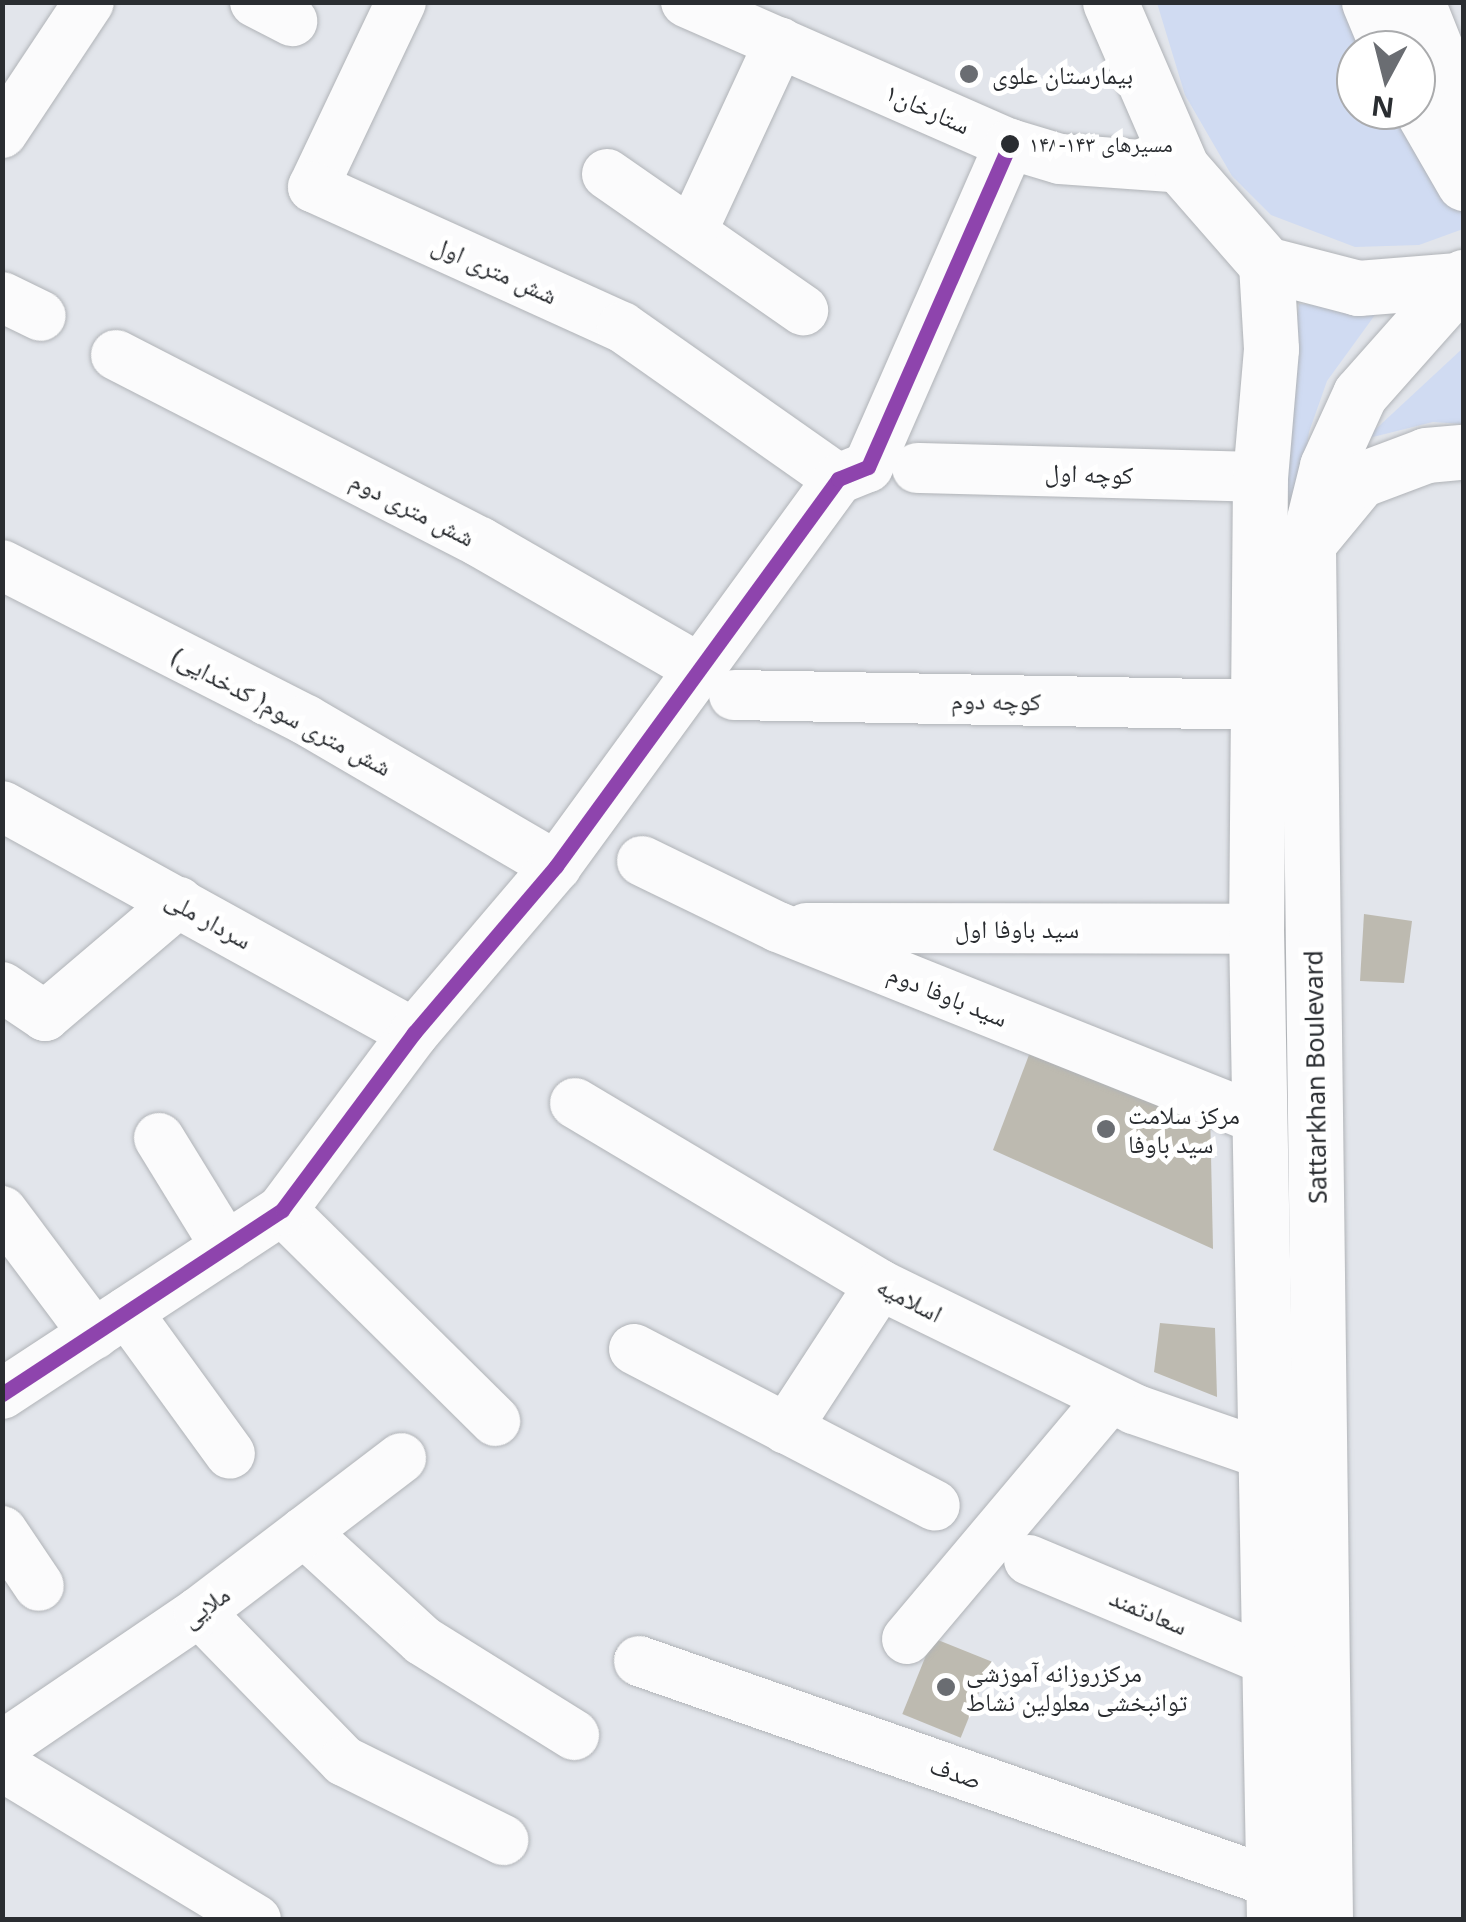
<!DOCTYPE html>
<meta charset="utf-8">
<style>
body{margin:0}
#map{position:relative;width:1466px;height:1922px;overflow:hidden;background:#e2e5eb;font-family:"Noto Sans","Noto Naskh Arabic",sans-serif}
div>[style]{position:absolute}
.green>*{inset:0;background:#d0dbf2}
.building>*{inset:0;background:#bdbab0;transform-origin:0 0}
.roads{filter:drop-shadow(0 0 2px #b0b3b7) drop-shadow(0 0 2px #b0b3b7)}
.minor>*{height:50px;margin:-25px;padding:0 25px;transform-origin:25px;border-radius:25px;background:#fbfbfc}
.major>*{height:55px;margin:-27.5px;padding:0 27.5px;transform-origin:27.5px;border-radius:27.5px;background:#fbfbfc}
.highway>*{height:55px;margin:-27.5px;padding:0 27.5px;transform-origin:27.5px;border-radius:27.5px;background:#fbfbfc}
.bus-1>*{height:15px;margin:-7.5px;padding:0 7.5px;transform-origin:7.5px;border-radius:7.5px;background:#8e44ad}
.dots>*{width:28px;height:28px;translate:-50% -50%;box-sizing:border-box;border:5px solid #fff;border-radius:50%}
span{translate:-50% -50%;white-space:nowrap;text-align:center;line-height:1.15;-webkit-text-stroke:10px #fff;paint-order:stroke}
.bus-label{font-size:22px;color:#2a2d31}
.left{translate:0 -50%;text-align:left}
.poi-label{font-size:25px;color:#2a2d31}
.street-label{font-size:25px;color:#2a2d31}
.frame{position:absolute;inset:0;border:5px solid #2a2d31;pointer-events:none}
.north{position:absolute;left:1336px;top:30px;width:100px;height:100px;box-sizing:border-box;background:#fff;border:2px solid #aaabad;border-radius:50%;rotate:187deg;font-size:28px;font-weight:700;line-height:40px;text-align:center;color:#2a2d31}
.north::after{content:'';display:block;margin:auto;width:35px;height:45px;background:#6a6d72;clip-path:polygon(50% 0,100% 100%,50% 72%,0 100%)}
</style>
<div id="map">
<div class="green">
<i style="clip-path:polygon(1157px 3px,1356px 3px,1375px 50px,1356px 50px,1356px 110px,1404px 110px,1463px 216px,1463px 229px,1419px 245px,1355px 247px,1271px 215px,1232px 176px,1185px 95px)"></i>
<i style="clip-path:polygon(1299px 304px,1380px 308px,1327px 381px,1309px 432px,1290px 575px,1277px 576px,1285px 419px)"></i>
<i style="clip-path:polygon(1463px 348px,1463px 424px,1433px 422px,1365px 439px)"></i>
</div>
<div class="building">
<i style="clip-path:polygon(1364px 914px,1412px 921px,1404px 983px,1360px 981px)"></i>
<i style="clip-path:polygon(1035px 1039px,1210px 1108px,1213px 1249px,993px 1150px)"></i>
<i style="clip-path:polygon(1160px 1323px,1215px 1328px,1217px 1397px,1154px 1372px)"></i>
<i style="left:933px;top:1638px;width:63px;height:82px;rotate:22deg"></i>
</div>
<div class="roads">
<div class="minor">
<i style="left:255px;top:2px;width:42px;rotate:27.2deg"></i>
<i style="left:401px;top:2px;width:205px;rotate:115.4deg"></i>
<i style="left:313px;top:187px;width:339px;rotate:24.4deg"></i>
<i style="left:622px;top:327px;width:264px;rotate:35.1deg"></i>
<i style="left:686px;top:2px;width:354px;rotate:23.7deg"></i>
<i style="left:1010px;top:144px;width:52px;rotate:16.7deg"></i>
<i style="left:1060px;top:159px;width:122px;rotate:4.2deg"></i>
<i style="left:2px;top:133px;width:157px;rotate:-56.4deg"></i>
<i style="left:607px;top:174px;width:239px;rotate:34.8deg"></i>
<i style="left:693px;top:229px;width:206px;rotate:-65.1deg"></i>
<i style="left:2px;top:297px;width:43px;rotate:26deg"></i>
<i style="left:116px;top:355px;width:409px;rotate:27.2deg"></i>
<i style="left:480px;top:542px;width:258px;rotate:30deg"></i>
<i style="left:917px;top:468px;width:343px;rotate:1.5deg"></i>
<i style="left:2px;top:565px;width:341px;rotate:27deg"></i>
<i style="left:306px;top:720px;width:290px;rotate:30.3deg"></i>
<i style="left:734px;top:695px;width:524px;rotate:1.09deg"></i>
<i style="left:2px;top:806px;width:470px;rotate:28.9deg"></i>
<i style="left:642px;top:861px;width:151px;rotate:25.9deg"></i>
<i style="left:778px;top:927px;width:517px;rotate:21.8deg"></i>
<i style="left:806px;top:928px;width:450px;rotate:0.1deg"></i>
<i style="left:2px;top:987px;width:52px;rotate:34deg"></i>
<i style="left:45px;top:1016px;width:176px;rotate:-40.4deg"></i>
<i style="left:575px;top:1103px;width:355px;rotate:30.8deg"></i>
<i style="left:880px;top:1285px;width:283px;rotate:26deg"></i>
<i style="left:1134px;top:1409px;width:140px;rotate:19.2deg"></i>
<i style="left:159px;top:1138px;width:128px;rotate:58.4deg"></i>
<i style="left:282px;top:1210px;width:300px;rotate:44.7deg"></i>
<i style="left:2px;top:1211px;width:154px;rotate:53.2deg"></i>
<i style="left:127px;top:1312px;width:175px;rotate:54deg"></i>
<i style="left:634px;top:1349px;width:339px;rotate:27.5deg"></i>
<i style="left:2px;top:1394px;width:335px;rotate:-33.3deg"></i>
<i style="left:282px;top:1210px;width:221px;rotate:-53.3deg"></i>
<i style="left:414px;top:1033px;width:219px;rotate:-49.6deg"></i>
<i style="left:556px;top:866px;width:479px;rotate:-53.9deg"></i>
<i style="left:838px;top:479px;width:32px;rotate:-22deg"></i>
<i style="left:868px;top:467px;width:353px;rotate:-66.3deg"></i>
<i style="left:786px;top:1429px;width:172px;rotate:-56.9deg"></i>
<i style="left:2px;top:1531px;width:66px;rotate:56.1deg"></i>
<i style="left:304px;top:1532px;width:161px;rotate:42.5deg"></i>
<i style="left:423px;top:1641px;width:178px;rotate:31.9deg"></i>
<i style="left:1029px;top:1560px;width:260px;rotate:22.8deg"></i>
<i style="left:199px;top:1612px;width:208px;rotate:45.8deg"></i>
<i style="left:344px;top:1761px;width:178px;rotate:26.4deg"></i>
<i style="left:907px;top:1639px;width:315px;rotate:-49.9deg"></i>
<i style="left:639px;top:1661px;width:673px;rotate:19.27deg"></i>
<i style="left:2px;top:1746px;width:238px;rotate:-34.2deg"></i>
<i style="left:199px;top:1612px;width:254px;rotate:-37.3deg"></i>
<i style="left:2px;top:1766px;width:297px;rotate:31.2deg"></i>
</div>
<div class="major">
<i style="left:1110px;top:2px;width:181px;rotate:66.6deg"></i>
<i style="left:1182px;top:168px;width:128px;rotate:48.8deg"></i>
<i style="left:1266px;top:264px;width:95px;rotate:14.6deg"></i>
<i style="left:1358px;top:288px;width:100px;rotate:-4.6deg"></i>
<i style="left:1266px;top:264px;width:85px;rotate:86.6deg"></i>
<i style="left:1271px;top:349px;width:128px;rotate:94.9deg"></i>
<i style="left:1260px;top:477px;width:452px;rotate:90.5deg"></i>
<i style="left:1256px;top:929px;width:991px;rotate:88.96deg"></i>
<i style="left:1325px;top:1920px;width:1377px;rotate:-90.71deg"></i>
<i style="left:1308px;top:543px;width:79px;rotate:-76.1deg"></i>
<i style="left:1327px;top:466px;width:79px;rotate:-65.4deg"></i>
<i style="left:1360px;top:394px;width:157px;rotate:-48.4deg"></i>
</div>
<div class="highway">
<i style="left:1369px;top:2px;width:52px;rotate:67.4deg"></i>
<i style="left:1417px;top:2px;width:127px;rotate:68.3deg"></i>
<i style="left:1416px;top:100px;width:96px;rotate:60deg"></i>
<i style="left:1308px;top:543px;width:82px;rotate:-50.5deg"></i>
<i style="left:1360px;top:480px;width:71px;rotate:-20.7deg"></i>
<i style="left:1426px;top:455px;width:38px;rotate:-5deg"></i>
</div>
</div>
<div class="bus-1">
<i style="left:2px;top:1394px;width:335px;rotate:-33.3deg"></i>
<i style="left:282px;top:1210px;width:221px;rotate:-53.3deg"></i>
<i style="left:414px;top:1033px;width:219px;rotate:-49.6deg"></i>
<i style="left:556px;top:866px;width:479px;rotate:-53.9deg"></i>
<i style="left:838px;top:479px;width:32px;rotate:-22deg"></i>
<i style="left:868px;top:467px;width:353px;rotate:-66.3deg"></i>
</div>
<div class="dots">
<i style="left:969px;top:74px;background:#6a6d72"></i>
<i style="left:1010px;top:144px;background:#2a2d31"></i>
<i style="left:1106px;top:1129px;background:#6a6d72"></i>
<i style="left:946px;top:1687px;background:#6a6d72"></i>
</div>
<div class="bus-label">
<span class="left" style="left:1029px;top:144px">مسیرهای ۱۴۳-۱۴۸</span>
</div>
<div class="poi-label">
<span class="left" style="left:992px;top:74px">بیمارستان علوی</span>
<span class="left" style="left:1128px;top:1129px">مرکز سلامت<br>سید باوفا</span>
<span class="left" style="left:966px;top:1687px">مرکزروزانه آموزشی<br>توانبخشی معلولین نشاط</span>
</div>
<div class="street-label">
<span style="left:928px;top:108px;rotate:24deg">ستارخان۱</span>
<span style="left:495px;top:269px;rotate:24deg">شش متری اول</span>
<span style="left:1089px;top:473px;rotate:2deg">کوچه اول</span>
<span style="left:413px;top:508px;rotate:27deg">شش متری دوم</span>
<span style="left:996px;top:700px;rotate:1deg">کوچه دوم</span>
<span style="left:282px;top:711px;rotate:28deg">(کدخدایی )شش متری سوم</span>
<span style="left:209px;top:919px;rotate:29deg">سردار ملی</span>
<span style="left:1017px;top:928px">سید باوفا اول</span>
<span style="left:948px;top:995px;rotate:22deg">سید باوفا دوم</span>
<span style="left:1315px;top:1077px;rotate:-91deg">Sattarkhan Boulevard</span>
<span style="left:910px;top:1299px;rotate:27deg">اسلامیه</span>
<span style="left:205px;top:1606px;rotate:-36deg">ملایی</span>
<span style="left:1149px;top:1611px;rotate:23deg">سعادتمند</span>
<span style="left:956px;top:1772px;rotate:19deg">صدف</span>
</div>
<div class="frame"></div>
<div class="north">N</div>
</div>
